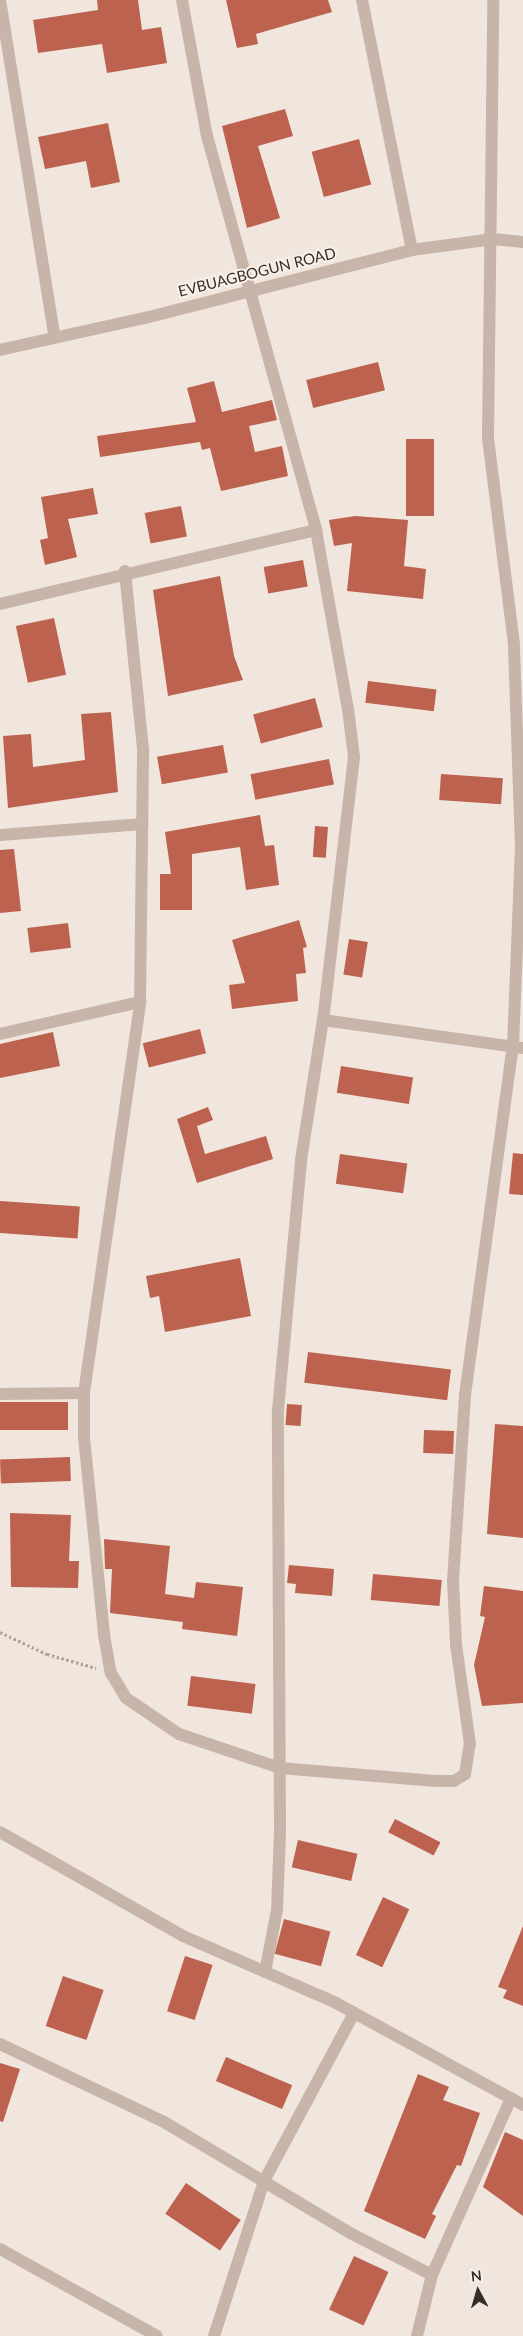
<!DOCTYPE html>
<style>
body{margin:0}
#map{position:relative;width:523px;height:2336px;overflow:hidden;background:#f0e6dd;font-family:Lato,sans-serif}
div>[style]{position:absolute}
.building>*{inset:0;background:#bc624f;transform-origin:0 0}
.path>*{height:3px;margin-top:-1.5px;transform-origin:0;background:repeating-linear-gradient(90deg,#b39f94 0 2.5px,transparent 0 5px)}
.street>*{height:12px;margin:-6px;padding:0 6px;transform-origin:6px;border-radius:6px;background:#c8b5aa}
span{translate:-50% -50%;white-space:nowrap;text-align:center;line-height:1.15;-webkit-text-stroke:4px #f8f0e9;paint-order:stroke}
.street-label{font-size:15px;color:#362c29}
.north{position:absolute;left:453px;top:2266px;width:50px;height:50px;-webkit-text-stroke:4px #f8f0e9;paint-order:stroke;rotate:354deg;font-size:14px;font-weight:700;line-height:20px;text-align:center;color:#362c29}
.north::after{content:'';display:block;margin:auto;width:18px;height:22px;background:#362c29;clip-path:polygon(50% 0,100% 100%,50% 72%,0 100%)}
</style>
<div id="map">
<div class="building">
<i style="clip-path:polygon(97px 0,138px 0,142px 30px,161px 27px,167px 63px,107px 73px,102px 44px,38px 53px,33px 20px,98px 10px)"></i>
<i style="clip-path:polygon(226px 0,328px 0,332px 12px,256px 34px,258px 44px,237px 48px)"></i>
<i style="clip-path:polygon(285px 109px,293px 136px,258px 146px,280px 218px,247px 228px,222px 126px)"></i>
<i style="clip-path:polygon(108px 123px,120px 182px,91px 188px,86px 161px,45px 169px,38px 137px)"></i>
<i style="left:359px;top:139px;width:47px;height:49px;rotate:75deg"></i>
<i style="left:378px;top:362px;width:29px;height:74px;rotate:76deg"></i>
<i style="clip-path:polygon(214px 381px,222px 412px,272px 400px,277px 420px,249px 426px,255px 452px,282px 446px,288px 476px,221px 491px,210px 448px,202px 450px,200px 442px,100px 457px,97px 436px,196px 422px,187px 388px)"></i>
<i style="left:406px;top:439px;width:28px;height:77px"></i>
<i style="clip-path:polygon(93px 488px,98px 514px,68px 519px,77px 557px,45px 565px,40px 540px,48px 538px,41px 497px)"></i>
<i style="left:181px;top:506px;width:31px;height:37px;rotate:79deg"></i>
<i style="clip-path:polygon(355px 516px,408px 520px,404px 566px,426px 569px,423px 599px,347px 591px,352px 543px,334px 546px,329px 520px)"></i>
<i style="left:303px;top:560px;width:27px;height:40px;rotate:80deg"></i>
<i style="clip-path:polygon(220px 576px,234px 656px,243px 680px,168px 696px,153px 590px)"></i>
<i style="left:54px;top:618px;width:58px;height:39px;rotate:78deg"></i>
<i style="left:368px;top:681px;width:69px;height:22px;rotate:7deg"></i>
<i style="left:315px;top:698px;width:30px;height:64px;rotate:75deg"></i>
<i style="clip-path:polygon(111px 712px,118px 792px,8px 808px,3px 736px,31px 734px,33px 767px,85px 760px,81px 714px)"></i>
<i style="left:223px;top:745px;width:28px;height:67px;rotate:80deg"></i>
<i style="left:329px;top:759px;width:26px;height:80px;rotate:79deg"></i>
<i style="left:441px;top:774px;width:62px;height:26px;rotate:4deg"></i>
<i style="clip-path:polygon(260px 815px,265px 846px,274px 845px,279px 885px,246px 890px,240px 847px,192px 854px,192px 910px,160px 910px,160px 874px,171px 874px,165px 832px)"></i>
<i style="left:315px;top:826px;width:13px;height:31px;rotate:4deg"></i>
<i style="clip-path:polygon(14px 849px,21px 911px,0 913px,0 850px)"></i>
<i style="clip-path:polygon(299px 920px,307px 947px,303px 948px,306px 973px,296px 974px,298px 1001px,232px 1009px,229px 985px,245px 983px,232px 940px)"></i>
<i style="left:68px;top:923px;width:25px;height:41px;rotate:83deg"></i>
<i style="left:349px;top:939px;width:19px;height:36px;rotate:9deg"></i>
<i style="left:200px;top:1029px;width:25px;height:59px;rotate:76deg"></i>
<i style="clip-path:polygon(53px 1032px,60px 1066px,0 1078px,0 1044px)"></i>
<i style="left:341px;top:1066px;width:73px;height:27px;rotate:9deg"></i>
<i style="clip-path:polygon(208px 1107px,213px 1120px,197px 1126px,205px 1154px,266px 1136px,273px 1159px,197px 1183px,177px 1119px)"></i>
<i style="clip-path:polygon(513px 1153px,523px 1154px,523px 1195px,509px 1194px)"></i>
<i style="left:340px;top:1154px;width:68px;height:30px;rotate:8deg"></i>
<i style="left:0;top:1201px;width:80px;height:32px;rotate:4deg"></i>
<i style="clip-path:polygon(240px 1258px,251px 1316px,165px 1332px,159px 1296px,150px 1298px,146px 1276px)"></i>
<i style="left:308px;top:1352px;width:144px;height:31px;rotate:7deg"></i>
<i style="left:68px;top:1402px;width:28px;height:68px;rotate:90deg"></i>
<i style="left:287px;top:1404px;width:15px;height:21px;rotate:4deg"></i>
<i style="clip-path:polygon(495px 1424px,523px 1426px,523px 1538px,487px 1534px)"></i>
<i style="left:424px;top:1430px;width:30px;height:23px;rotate:2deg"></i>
<i style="left:70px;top:1457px;width:24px;height:70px;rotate:88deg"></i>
<i style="clip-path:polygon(10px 1513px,71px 1515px,69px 1561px,79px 1561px,78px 1588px,11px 1587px)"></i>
<i style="clip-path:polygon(104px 1539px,170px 1546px,165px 1594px,194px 1598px,196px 1582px,243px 1587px,237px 1636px,182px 1629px,183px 1622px,110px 1613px,112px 1569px,105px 1569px)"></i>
<i style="clip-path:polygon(289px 1565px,334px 1569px,332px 1596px,295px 1593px,296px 1584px,287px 1583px)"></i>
<i style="left:373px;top:1574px;width:69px;height:26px;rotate:5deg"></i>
<i style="clip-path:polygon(484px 1586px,523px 1591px,523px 1703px,482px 1706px,474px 1665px,485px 1617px,480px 1616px)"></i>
<i style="left:191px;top:1676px;width:65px;height:30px;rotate:7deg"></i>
<i style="left:395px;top:1819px;width:51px;height:15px;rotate:27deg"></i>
<i style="left:298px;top:1840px;width:61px;height:28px;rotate:13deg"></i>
<i style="left:383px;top:1897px;width:29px;height:64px;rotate:25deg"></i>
<i style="left:284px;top:1919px;width:48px;height:36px;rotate:15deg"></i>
<i style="clip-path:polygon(523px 1926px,523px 2006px,503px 1998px,507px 1990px,498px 1987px)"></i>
<i style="left:185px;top:1956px;width:29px;height:58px;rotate:18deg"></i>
<i style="left:63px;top:1976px;width:43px;height:53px;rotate:19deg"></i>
<i style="left:226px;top:2057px;width:72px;height:26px;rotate:23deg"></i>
<i style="clip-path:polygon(0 2063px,20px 2069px,3px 2122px,0 2121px)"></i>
<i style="clip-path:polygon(418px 2074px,449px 2087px,443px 2100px,480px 2113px,461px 2166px,457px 2165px,432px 2214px,436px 2216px,425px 2239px,364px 2211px)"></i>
<i style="clip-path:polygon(505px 2132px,523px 2140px,523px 2216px,483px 2187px)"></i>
<i style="left:186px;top:2183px;width:66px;height:37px;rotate:34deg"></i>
<i style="left:354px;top:2256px;width:38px;height:59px;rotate:25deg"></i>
</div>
<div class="path">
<i style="left:0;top:1632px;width:52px;rotate:25.1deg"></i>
<i style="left:47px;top:1654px;width:51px;rotate:15.9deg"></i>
</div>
<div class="street">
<i style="left:0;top:0;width:342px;rotate:80.8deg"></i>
<i style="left:182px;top:0;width:138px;rotate:79.6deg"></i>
<i style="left:207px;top:136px;width:409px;rotate:74.5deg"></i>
<i style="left:316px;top:530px;width:182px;rotate:79.9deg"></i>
<i style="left:348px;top:709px;width:48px;rotate:82.9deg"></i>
<i style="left:354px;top:757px;width:265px;rotate:96.7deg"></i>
<i style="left:323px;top:1020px;width:202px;rotate:8deg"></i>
<i style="left:362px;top:0;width:255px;rotate:78.7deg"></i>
<i style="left:0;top:350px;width:153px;rotate:-12.5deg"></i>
<i style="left:149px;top:317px;width:271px;rotate:-14.3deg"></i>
<i style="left:412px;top:250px;width:82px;rotate:-7.7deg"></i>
<i style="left:493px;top:239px;width:30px;rotate:6deg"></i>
<i style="left:0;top:604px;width:325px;rotate:-13.2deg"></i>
<i style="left:0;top:835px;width:143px;rotate:-4.4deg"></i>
<i style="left:0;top:1034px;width:144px;rotate:-12.9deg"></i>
<i style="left:84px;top:1393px;width:395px;rotate:-81.8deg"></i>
<i style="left:140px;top:1002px;width:253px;rotate:-89.3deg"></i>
<i style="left:143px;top:749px;width:179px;rotate:-95.8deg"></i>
<i style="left:0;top:1394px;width:84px;rotate:-0.7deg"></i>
<i style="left:84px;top:1393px;width:44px;rotate:90deg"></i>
<i style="left:84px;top:1437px;width:199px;rotate:84.2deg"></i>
<i style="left:104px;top:1635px;width:39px;rotate:80deg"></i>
<i style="left:111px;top:1673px;width:29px;rotate:59deg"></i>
<i style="left:126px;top:1698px;width:64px;rotate:34.2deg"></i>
<i style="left:179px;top:1734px;width:107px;rotate:18.6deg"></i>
<i style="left:280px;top:1768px;width:156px;rotate:4.8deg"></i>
<i style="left:435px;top:1781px;width:19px"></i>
<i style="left:454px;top:1781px;width:13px;rotate:-32deg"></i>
<i style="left:465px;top:1774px;width:30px;rotate:-81deg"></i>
<i style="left:470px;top:1744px;width:101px;rotate:-98deg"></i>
<i style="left:456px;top:1644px;width:63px;rotate:-92.7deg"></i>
<i style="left:453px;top:1581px;width:186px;rotate:-86.3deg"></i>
<i style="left:465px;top:1395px;width:352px;rotate:-82.2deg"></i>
<i style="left:513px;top:1046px;width:198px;rotate:-87.7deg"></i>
<i style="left:521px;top:848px;width:204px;rotate:-92deg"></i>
<i style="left:514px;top:644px;width:209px;rotate:-97.2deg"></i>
<i style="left:488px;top:437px;width:437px;rotate:-89.3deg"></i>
<i style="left:0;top:1832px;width:210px;rotate:29.6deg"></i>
<i style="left:183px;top:1936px;width:167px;rotate:23.6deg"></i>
<i style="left:336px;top:2003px;width:213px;rotate:28.6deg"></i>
<i style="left:265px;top:1972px;width:63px;rotate:-79deg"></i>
<i style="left:277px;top:1910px;width:79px;rotate:-87.8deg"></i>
<i style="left:280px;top:1831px;width:421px;rotate:-90.3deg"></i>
<i style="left:278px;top:1410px;width:251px;rotate:-84.7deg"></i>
<i style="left:301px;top:1160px;width:142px;rotate:-81.1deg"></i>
<i style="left:0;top:2044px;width:182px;rotate:25.4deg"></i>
<i style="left:164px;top:2122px;width:217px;rotate:30.8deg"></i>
<i style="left:350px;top:2233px;width:92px;rotate:27.1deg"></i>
<i style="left:0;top:2249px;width:179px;rotate:29deg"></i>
<i style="left:214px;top:2336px;width:163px;rotate:-72.1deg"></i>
<i style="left:264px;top:2181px;width:191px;rotate:-61.8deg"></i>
<i style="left:417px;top:2336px;width:63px;rotate:-76.2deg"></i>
<i style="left:432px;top:2275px;width:194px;rotate:-65.9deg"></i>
</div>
<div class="street-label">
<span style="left:257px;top:272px;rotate:-14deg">EVBUAGBOGUN ROAD</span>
</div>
<div class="north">N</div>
</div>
